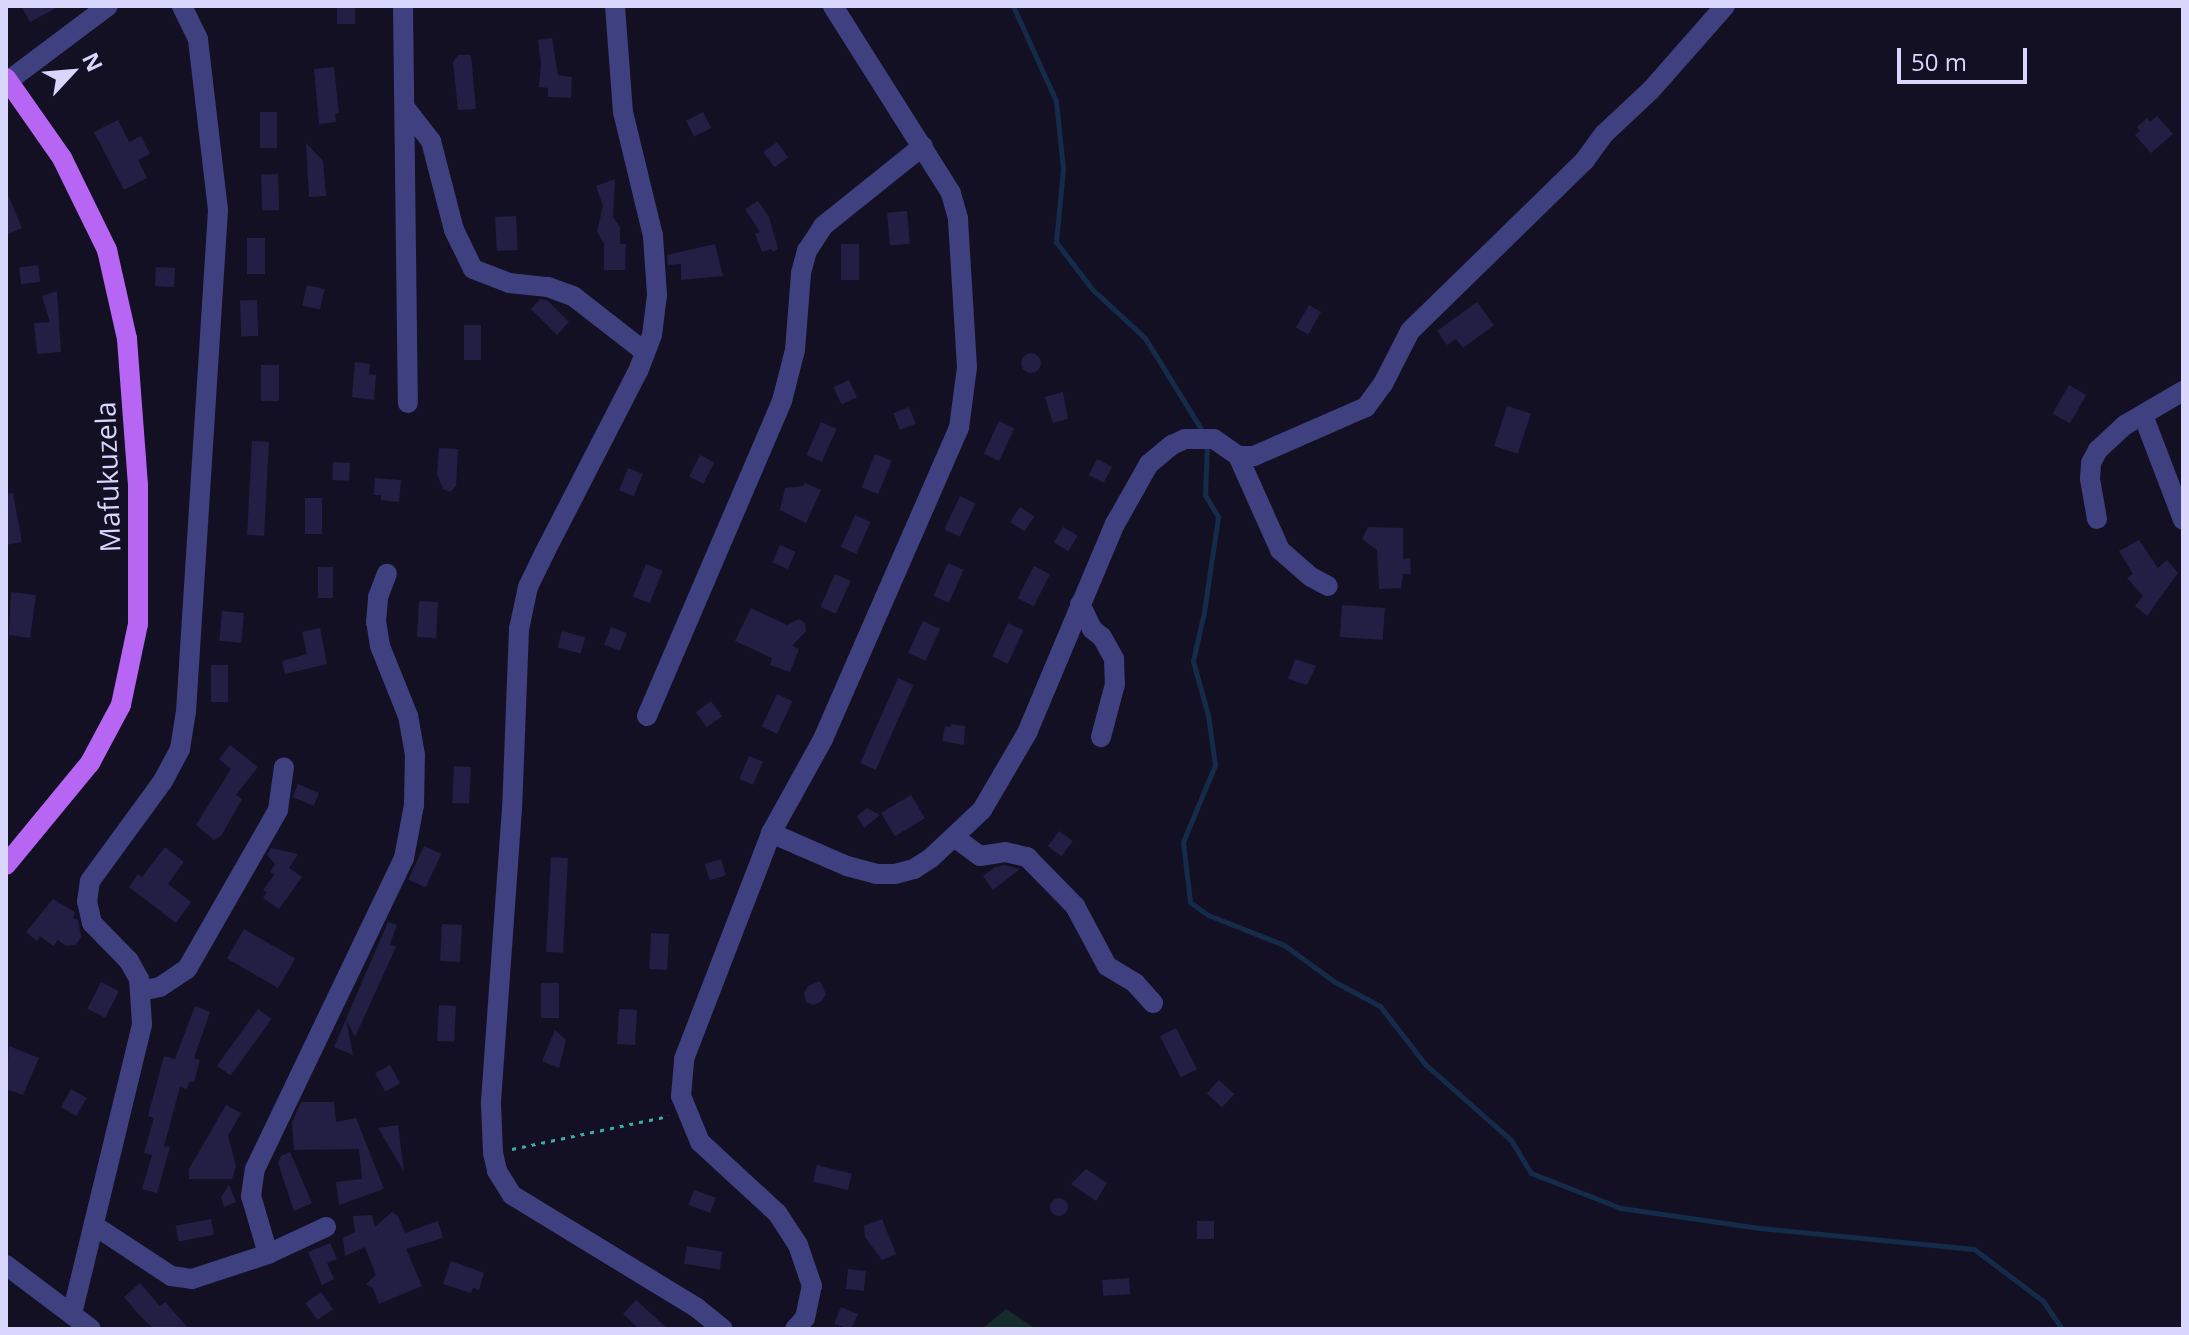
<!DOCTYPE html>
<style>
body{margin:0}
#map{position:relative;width:2189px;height:1335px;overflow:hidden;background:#131024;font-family:"Open Sans",sans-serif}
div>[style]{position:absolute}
.green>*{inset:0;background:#142d2b}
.stream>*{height:5px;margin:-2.5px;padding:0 2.5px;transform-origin:2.5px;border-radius:2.5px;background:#142b4a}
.building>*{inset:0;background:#231e43;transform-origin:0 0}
.round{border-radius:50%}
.path>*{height:3px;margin-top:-1.5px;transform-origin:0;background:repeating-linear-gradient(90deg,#38ada1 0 4px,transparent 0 10px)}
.minor>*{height:20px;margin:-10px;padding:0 10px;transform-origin:10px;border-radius:10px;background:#3f407f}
.major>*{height:20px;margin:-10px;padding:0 10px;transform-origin:10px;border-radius:10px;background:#b765f3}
span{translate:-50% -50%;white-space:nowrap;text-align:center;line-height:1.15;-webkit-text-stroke:6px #131024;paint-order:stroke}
.street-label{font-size:28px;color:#d8d6fc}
.frame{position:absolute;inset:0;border:8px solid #d8d6fc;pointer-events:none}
.north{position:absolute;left:32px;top:32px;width:80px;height:80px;-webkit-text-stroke:6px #131024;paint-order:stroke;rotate:64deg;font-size:22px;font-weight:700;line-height:32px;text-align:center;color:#d8d6fc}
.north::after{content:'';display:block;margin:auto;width:28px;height:36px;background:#d8d6fc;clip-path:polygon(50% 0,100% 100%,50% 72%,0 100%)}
.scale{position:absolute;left:1897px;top:48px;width:130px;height:36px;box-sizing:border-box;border:4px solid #d8d6fc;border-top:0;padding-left:10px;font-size:24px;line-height:28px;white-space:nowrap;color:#d8d6fc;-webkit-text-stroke:6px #131024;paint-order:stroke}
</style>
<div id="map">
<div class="green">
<i style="clip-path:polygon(1006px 1309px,1036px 1329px,982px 1329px)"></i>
</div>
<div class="stream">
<i style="left:1013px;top:6px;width:104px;rotate:65.6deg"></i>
<i style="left:1056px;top:101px;width:68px;rotate:84.1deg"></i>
<i style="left:1063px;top:169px;width:73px;rotate:95.5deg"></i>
<i style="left:1056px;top:242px;width:59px;rotate:52.5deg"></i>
<i style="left:1092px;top:289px;width:72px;rotate:42.8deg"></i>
<i style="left:1145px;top:338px;width:105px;rotate:58.3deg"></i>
<i style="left:1207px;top:443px;width:52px;rotate:92.2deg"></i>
<i style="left:1205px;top:495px;width:26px;rotate:59deg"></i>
<i style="left:1218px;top:517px;width:96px;rotate:98.4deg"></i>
<i style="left:1204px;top:612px;width:50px;rotate:102.7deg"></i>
<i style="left:1193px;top:661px;width:56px;rotate:74.5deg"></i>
<i style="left:1208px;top:715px;width:50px;rotate:82deg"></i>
<i style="left:1215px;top:765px;width:83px;rotate:112.6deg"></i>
<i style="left:1183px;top:842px;width:60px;rotate:83.3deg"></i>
<i style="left:1190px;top:902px;width:22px;rotate:36deg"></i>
<i style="left:1208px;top:915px;width:82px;rotate:21.5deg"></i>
<i style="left:1284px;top:945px;width:63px;rotate:36deg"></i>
<i style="left:1335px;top:982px;width:51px;rotate:28.1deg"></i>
<i style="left:1380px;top:1006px;width:73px;rotate:52.2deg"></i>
<i style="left:1425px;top:1064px;width:115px;rotate:41.5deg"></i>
<i style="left:1511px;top:1140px;width:39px;rotate:59deg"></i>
<i style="left:1531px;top:1173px;width:97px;rotate:21.3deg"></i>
<i style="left:1621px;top:1208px;width:140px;rotate:8.2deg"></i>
<i style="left:1760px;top:1228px;width:215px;rotate:5.6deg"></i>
<i style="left:1974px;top:1249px;width:86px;rotate:37deg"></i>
<i style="left:2043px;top:1301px;width:34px;rotate:56deg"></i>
</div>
<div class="building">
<i style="clip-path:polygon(21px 6px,60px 6px,30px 22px)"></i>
<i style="left:337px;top:6px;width:18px;height:18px"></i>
<i style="clip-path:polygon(552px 38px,558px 75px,572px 77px,571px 98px,548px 97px,548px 88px,539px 87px,541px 64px,538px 40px)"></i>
<i style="clip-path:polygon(458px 55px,471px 55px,476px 109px,458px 110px,453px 62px)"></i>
<i style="clip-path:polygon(334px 67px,339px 113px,335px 114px,336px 122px,319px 124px,314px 69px)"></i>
<i style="left:260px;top:112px;width:17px;height:36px"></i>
<i style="left:703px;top:112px;width:18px;height:19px;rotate:63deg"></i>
<i style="clip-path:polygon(2157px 116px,2173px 134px,2151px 153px,2135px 135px,2140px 131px,2137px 127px,2147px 118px,2150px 122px)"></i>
<i style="clip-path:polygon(118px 120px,129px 142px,141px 136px,150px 154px,138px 160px,147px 178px,124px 190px,94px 132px)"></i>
<i style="left:777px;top:142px;width:19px;height:17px;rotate:54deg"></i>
<i style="clip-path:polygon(306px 143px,323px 161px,326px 196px,309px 197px)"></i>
<i style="left:278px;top:174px;width:36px;height:17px;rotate:88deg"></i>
<i style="clip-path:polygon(615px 179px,613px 217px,620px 227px,620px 244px,626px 244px,625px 270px,604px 270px,604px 244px,597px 231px,603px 206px,596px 186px)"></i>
<i style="clip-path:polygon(6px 190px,22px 228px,6px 235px)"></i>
<i style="clip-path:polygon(758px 201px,769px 217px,778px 249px,773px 252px,771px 249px,762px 252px,755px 234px,760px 232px,745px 209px)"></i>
<i style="left:907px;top:211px;width:33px;height:20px;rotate:85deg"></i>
<i style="left:516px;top:216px;width:34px;height:21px;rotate:87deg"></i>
<i style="left:247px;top:238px;width:18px;height:36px"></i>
<i style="clip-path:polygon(715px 244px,723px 276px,681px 280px,681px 264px,668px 265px,667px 255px)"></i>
<i style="left:841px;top:244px;width:18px;height:36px"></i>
<i style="left:38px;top:265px;width:17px;height:19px;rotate:83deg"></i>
<i style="left:156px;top:267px;width:19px;height:19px;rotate:3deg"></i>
<i style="left:307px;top:285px;width:18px;height:21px;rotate:13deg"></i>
<i style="clip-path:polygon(57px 291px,61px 352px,37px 354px,34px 323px,50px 322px,42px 296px)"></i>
<i style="clip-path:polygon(540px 299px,548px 301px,569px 322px,557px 335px,531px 309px)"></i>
<i style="left:257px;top:300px;width:36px;height:17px;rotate:88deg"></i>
<i style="clip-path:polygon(1477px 302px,1494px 325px,1463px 348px,1456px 339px,1447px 345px,1437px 331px)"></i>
<i style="left:1309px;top:305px;width:14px;height:26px;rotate:30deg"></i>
<i style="left:464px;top:325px;width:17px;height:35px"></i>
<i class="round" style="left:1021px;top:353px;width:20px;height:20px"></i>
<i style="clip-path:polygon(355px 362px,370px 364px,369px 374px,376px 375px,374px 400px,352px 397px)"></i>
<i style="left:261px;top:365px;width:18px;height:36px"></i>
<i style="left:849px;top:380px;width:19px;height:17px;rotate:65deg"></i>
<i style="left:2069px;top:385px;width:20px;height:33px;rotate:30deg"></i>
<i style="clip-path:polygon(1063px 392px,1068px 419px,1053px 423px,1045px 397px)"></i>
<i style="left:1507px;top:406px;width:25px;height:42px;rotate:18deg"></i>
<i style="left:909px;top:407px;width:18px;height:17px;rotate:68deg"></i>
<i style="left:999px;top:421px;width:17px;height:36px;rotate:25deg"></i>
<i style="left:821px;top:422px;width:17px;height:36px;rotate:24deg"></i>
<i style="left:252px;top:441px;width:17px;height:94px;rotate:3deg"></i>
<i style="clip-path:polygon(439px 448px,458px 449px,456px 486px,450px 492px,443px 489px,437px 474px)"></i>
<i style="left:875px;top:454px;width:18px;height:36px;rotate:22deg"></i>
<i style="left:700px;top:455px;width:16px;height:24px;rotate:27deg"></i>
<i style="left:1097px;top:459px;width:17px;height:18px;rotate:28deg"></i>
<i style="left:333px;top:462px;width:17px;height:18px;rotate:3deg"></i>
<i style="left:628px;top:468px;width:16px;height:24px;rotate:22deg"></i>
<i style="clip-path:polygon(375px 478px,401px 480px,399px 502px,381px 500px,381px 495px,374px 495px)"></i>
<i style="clip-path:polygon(805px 483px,821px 490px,806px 523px,780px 510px,785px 488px,803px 486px)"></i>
<i style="clip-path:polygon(13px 493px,22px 542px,6px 545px,6px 494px)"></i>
<i style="left:960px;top:496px;width:17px;height:37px;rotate:25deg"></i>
<i style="left:305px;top:498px;width:17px;height:36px"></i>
<i style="left:1020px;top:507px;width:17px;height:18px;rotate:33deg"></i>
<i style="left:855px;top:515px;width:17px;height:35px;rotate:24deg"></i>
<i style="left:1063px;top:527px;width:17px;height:18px;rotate:31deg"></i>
<i style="clip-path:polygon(1368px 527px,1403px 528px,1403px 559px,1410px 558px,1411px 574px,1403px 574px,1401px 588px,1379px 589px,1377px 550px,1362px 539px)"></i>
<i style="clip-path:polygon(2139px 540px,2158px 568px,2167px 560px,2178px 573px,2147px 616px,2135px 606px,2143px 596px,2127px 578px,2133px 574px,2119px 551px)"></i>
<i style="left:780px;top:545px;width:17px;height:19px;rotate:24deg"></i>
<i style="left:948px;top:563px;width:17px;height:36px;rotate:24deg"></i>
<i style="left:646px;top:564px;width:18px;height:35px;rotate:22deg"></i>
<i style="left:1034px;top:566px;width:18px;height:36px;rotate:27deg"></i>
<i style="left:318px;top:567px;width:15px;height:31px"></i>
<i style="left:835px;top:574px;width:17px;height:36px;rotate:24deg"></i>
<i style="clip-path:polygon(11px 592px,36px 595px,30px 638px,9px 635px)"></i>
<i style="left:419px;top:601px;width:19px;height:36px;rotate:3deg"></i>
<i style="left:1342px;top:605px;width:43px;height:32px;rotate:4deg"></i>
<i style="clip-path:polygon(751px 608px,787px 625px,799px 619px,805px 623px,806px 631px,792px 646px,799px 649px,790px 672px,770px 665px,772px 658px,735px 641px)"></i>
<i style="left:222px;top:611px;width:22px;height:30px;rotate:5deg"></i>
<i style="left:923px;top:621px;width:19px;height:35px;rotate:25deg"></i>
<i style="left:1008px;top:623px;width:17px;height:37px;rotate:25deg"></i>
<i style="left:611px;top:627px;width:17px;height:19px;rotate:21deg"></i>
<i style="clip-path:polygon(320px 628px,327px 664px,285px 674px,282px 661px,307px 654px,302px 632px)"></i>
<i style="left:562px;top:631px;width:24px;height:17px;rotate:15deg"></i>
<i style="clip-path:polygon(1295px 659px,1316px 666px,1307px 685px,1288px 679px)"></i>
<i style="left:211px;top:665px;width:17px;height:37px"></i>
<i style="left:898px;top:678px;width:17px;height:93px;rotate:24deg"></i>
<i style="left:777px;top:694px;width:17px;height:36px;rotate:25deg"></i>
<i style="left:711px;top:701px;width:19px;height:19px;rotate:54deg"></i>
<i style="clip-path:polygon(951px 724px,965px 726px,964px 745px,942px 741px,945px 726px,951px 727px)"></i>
<i style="clip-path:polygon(230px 745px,258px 767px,236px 795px,242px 799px,221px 836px,214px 840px,196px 825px,231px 769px,219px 759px)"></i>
<i style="left:749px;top:756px;width:15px;height:25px;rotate:23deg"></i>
<i style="left:454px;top:766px;width:17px;height:37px;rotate:3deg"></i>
<i style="left:298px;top:784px;width:23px;height:14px;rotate:23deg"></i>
<i style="left:911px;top:795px;width:27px;height:35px;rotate:59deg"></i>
<i style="clip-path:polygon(867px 808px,880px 815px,864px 828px,857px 816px)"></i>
<i style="left:1059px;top:831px;width:17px;height:19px;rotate:36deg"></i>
<i style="left:424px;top:846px;width:19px;height:37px;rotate:25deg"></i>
<i style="clip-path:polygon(165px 847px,184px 862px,168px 884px,191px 902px,176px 923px,129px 887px,138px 874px,142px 877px)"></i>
<i style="clip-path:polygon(271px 848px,298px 854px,289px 868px,302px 877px,279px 909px,263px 898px,267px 892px,263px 890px,274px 875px,270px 872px,275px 864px,267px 855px)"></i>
<i style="left:551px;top:857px;width:17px;height:95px;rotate:3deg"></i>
<i style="left:721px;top:859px;width:17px;height:17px;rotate:73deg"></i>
<i style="clip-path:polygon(1005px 865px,1020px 869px,993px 890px,983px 876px,995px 867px)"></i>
<i style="clip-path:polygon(53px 899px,75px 912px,73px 918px,78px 920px,81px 937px,76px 945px,66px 946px,58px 940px,53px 946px,40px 936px,37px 941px,26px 932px)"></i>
<i style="clip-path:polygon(388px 922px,397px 925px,390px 944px,396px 947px,355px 1037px,346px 1019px)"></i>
<i style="left:442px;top:924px;width:20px;height:37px;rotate:3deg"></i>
<i style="left:244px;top:929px;width:59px;height:34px;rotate:30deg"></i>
<i style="left:651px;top:933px;width:18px;height:36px;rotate:3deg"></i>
<i style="clip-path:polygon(820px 981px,826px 994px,822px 1001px,814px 1005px,806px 1002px,804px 993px,808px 986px)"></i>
<i style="left:101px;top:982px;width:20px;height:30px;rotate:27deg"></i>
<i style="left:541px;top:983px;width:18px;height:35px"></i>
<i style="left:439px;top:1005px;width:17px;height:36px;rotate:3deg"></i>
<i style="clip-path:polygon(195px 1006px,210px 1012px,194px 1058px,200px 1060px,194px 1082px,189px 1082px,187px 1089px,180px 1087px,164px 1146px,170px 1147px,157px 1193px,142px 1189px,152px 1155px,144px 1153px,154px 1118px,148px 1116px,164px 1056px,175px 1059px)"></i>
<i style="left:258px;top:1009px;width:17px;height:70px;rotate:36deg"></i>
<i style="left:619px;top:1009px;width:18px;height:35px;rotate:3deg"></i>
<i style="clip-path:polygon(346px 1019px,353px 1055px,334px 1047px)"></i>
<i style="left:1176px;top:1028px;width:46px;height:18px;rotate:63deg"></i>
<i style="clip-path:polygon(555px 1030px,566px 1040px,559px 1068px,542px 1061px)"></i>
<i style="clip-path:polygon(9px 1046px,39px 1058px,23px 1095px,6px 1089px)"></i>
<i style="left:390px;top:1065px;width:21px;height:17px;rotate:61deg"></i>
<i style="left:1219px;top:1080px;width:21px;height:18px;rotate:43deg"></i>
<i style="left:71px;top:1089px;width:18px;height:21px;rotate:29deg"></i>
<i style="clip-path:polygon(301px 1102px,334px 1102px,336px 1122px,356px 1118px,384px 1189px,339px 1205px,336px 1182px,362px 1179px,359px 1149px,294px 1150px,292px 1122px)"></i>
<i style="clip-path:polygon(226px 1105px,241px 1113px,228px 1136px,236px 1166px,232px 1179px,189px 1179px,189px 1169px)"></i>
<i style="clip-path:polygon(398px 1125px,404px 1172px,378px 1128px)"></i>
<i style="clip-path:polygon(290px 1152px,312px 1203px,294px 1211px,278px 1163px,281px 1156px)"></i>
<i style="left:817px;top:1165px;width:36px;height:17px;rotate:14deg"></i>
<i style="clip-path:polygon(1086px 1169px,1107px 1183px,1096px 1201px,1071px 1184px)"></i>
<i style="clip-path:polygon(229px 1185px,236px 1202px,224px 1207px,221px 1197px)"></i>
<i style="left:694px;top:1190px;width:23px;height:16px;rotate:20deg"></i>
<i class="round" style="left:1050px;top:1198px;width:18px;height:18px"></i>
<i style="clip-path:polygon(392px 1212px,398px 1216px,405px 1233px,438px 1221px,443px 1238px,406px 1249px,422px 1286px,379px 1304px,373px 1288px,366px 1284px,376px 1275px,365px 1247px,345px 1256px,343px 1238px,355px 1232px,353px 1216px,372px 1215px,375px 1227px)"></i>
<i style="left:211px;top:1219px;width:16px;height:36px;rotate:79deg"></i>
<i style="clip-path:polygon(882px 1219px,896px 1254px,882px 1260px,865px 1237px,864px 1226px)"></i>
<i style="left:1197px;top:1221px;width:17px;height:18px"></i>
<i style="clip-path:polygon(330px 1243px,337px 1259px,327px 1263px,334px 1279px,322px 1285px,308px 1252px)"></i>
<i style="left:687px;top:1246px;width:36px;height:18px;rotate:9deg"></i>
<i style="clip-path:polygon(451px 1261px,484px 1273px,479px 1290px,473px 1288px,471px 1293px,443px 1284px)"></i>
<i style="left:848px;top:1269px;width:18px;height:20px;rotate:6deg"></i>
<i style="left:1129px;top:1278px;width:16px;height:27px;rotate:86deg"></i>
<i style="clip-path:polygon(140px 1283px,160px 1306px,165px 1302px,189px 1329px,154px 1329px,139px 1315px,124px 1297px)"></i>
<i style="left:321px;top:1292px;width:21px;height:19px;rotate:55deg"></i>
<i style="clip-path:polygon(636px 1300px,668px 1329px,639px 1329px,623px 1314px)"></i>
<i style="clip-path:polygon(841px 1307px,858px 1314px,851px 1329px,834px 1324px)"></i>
</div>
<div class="path">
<i style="left:512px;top:1149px;width:160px;rotate:-11.9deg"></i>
</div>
<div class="minor">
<i style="left:403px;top:6px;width:397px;rotate:89.3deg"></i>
<i style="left:615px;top:6px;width:106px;rotate:85.7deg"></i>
<i style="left:623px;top:112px;width:128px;rotate:76.4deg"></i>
<i style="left:653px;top:236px;width:59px;rotate:86.1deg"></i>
<i style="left:657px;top:295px;width:40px;rotate:97.1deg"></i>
<i style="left:652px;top:335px;width:39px;rotate:111deg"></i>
<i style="left:638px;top:371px;width:203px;rotate:117.2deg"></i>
<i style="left:545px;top:552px;width:39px;rotate:116deg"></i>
<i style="left:528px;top:587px;width:43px;rotate:102.1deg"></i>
<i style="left:519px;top:629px;width:179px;rotate:92.2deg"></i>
<i style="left:512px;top:808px;width:297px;rotate:94.1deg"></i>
<i style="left:491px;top:1104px;width:49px;rotate:87.7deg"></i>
<i style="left:493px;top:1153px;width:18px;rotate:77deg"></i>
<i style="left:497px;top:1171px;width:28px;rotate:58deg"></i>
<i style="left:512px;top:1195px;width:217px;rotate:31.4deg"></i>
<i style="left:697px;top:1308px;width:33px;rotate:39deg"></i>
<i style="left:8px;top:81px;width:125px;rotate:-36.9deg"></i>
<i style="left:406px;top:109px;width:41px;rotate:52deg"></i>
<i style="left:431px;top:141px;width:92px;rotate:75.5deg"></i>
<i style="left:454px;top:230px;width:43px;rotate:64deg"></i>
<i style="left:473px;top:269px;width:39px;rotate:21deg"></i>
<i style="left:509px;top:283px;width:39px;rotate:6deg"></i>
<i style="left:548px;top:287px;width:27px;rotate:20deg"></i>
<i style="left:573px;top:296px;width:91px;rotate:37.9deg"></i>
<i style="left:2143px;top:415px;width:112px;rotate:69.1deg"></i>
<i style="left:1238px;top:456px;width:16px"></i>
<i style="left:1254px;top:456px;width:122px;rotate:-23.6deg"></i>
<i style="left:1366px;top:407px;width:29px;rotate:-54deg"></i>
<i style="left:1383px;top:384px;width:59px;rotate:-63deg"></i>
<i style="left:1410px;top:331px;width:245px;rotate:-44.3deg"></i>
<i style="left:1585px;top:160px;width:32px;rotate:-54deg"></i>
<i style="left:1604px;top:134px;width:64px;rotate:-43.1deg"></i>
<i style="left:1651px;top:90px;width:112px;rotate:-48.6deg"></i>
<i style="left:2097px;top:519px;width:41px;rotate:-99.9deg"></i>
<i style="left:2090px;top:479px;width:16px;rotate:-86deg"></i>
<i style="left:2091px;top:463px;width:15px;rotate:-62deg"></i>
<i style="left:2098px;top:450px;width:37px;rotate:-43deg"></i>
<i style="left:2125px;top:425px;width:67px;rotate:-30.4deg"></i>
<i style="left:1080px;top:604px;width:28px;rotate:64deg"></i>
<i style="left:1092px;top:629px;width:13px;rotate:39deg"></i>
<i style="left:1102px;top:637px;width:25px;rotate:61deg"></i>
<i style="left:1114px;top:659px;width:25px;rotate:88deg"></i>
<i style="left:1115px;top:684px;width:55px;rotate:104.8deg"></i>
<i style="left:647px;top:716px;width:343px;rotate:-66.8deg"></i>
<i style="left:782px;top:401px;width:53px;rotate:-75.7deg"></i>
<i style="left:795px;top:350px;width:77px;rotate:-85.5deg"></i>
<i style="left:801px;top:273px;width:23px;rotate:-75deg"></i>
<i style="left:807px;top:251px;width:30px;rotate:-57deg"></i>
<i style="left:823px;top:226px;width:128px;rotate:-38.7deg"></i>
<i style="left:771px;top:833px;width:83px;rotate:23.5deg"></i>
<i style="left:847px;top:866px;width:30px;rotate:15deg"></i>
<i style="left:876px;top:874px;width:19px"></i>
<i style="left:895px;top:874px;width:20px;rotate:-15deg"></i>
<i style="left:914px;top:869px;width:20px;rotate:-33deg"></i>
<i style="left:931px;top:858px;width:70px;rotate:-43.3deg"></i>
<i style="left:982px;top:810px;width:89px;rotate:-59.7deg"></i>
<i style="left:1027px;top:733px;width:227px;rotate:-67.2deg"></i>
<i style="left:1115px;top:524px;width:69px;rotate:-60.5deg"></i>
<i style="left:1149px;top:464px;width:30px;rotate:-40deg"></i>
<i style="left:1172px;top:445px;width:14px;rotate:-25deg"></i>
<i style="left:1185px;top:439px;width:29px"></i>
<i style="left:1214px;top:439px;width:29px;rotate:35deg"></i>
<i style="left:1238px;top:456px;width:103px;rotate:65.9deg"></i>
<i style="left:1280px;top:550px;width:41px;rotate:41.1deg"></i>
<i style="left:1311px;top:577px;width:19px;rotate:28deg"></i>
<i style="left:954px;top:837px;width:32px;rotate:36deg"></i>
<i style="left:980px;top:856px;width:25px;rotate:-9deg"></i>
<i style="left:1005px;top:852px;width:23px;rotate:13deg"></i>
<i style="left:1027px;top:857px;width:69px;rotate:45.6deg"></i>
<i style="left:1075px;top:906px;width:68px;rotate:61.9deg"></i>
<i style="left:1107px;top:966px;width:33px;rotate:31deg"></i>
<i style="left:1135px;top:983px;width:27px;rotate:48deg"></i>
<i style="left:141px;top:991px;width:19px;rotate:-12deg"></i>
<i style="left:160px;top:987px;width:32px;rotate:-34deg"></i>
<i style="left:187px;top:969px;width:183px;rotate:-60.2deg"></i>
<i style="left:278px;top:810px;width:43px;rotate:-82.1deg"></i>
<i style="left:95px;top:1226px;width:91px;rotate:33.3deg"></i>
<i style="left:171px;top:1276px;width:21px;rotate:8deg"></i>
<i style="left:192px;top:1279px;width:80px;rotate:-18.2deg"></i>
<i style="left:268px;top:1254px;width:64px;rotate:-25deg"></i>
<i style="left:268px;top:1254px;width:60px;rotate:-106.3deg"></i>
<i style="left:251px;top:1196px;width:27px;rotate:-82deg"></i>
<i style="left:255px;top:1169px;width:345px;rotate:-64.4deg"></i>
<i style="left:404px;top:858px;width:54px;rotate:-79.3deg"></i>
<i style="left:414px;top:805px;width:50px;rotate:-88.9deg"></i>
<i style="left:415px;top:755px;width:40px;rotate:-100deg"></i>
<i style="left:408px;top:716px;width:75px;rotate:-111.8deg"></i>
<i style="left:380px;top:646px;width:24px;rotate:-99deg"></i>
<i style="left:376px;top:622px;width:25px;rotate:-85deg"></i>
<i style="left:378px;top:597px;width:25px;rotate:-69deg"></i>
<i style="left:6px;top:1265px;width:106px;rotate:37deg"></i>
<i style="left:72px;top:1314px;width:298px;rotate:-76.4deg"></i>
<i style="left:142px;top:1024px;width:45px;rotate:-93.8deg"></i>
<i style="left:139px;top:979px;width:21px;rotate:-119deg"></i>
<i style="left:129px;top:961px;width:53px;rotate:-134.2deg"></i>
<i style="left:92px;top:923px;width:22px;rotate:-103deg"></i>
<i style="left:87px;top:902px;width:21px;rotate:-82deg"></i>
<i style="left:90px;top:881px;width:124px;rotate:-53.9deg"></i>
<i style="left:163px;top:781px;width:36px;rotate:-62deg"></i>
<i style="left:180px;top:749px;width:37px;rotate:-81deg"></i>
<i style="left:186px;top:712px;width:503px;rotate:-86.35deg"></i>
<i style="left:218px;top:210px;width:172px;rotate:-96.7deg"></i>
<i style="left:198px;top:39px;width:37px;rotate:-116deg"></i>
<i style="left:795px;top:1329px;width:15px;rotate:-48deg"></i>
<i style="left:805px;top:1318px;width:33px;rotate:-78deg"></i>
<i style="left:812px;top:1286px;width:43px;rotate:-108.9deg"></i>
<i style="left:798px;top:1245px;width:38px;rotate:-123deg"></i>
<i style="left:777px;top:1213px;width:105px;rotate:-137.3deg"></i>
<i style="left:700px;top:1142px;width:50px;rotate:-112.4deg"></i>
<i style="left:681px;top:1096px;width:37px;rotate:-85deg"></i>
<i style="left:684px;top:1059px;width:242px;rotate:-68.9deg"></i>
<i style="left:771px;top:833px;width:107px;rotate:-61deg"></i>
<i style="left:823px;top:739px;width:339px;rotate:-66.4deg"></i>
<i style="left:959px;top:428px;width:62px;rotate:-82.5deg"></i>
<i style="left:967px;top:367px;width:149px;rotate:-93.5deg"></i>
<i style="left:958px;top:218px;width:26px;rotate:-106deg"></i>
<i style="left:951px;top:193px;width:221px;rotate:-122.3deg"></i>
</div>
<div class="major">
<i style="left:6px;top:78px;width:98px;rotate:55deg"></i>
<i style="left:62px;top:158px;width:102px;rotate:63.9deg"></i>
<i style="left:107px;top:250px;width:91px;rotate:77.3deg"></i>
<i style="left:127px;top:339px;width:145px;rotate:85.7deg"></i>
<i style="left:138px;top:484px;width:140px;rotate:90deg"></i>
<i style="left:138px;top:624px;width:83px;rotate:101.9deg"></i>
<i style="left:121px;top:705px;width:66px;rotate:118.1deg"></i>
<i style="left:90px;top:763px;width:132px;rotate:129.5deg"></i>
</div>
<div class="street-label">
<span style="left:107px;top:477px;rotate:-92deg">Mafukuzela</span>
</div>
<div class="frame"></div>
<div class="north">N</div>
<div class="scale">50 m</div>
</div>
